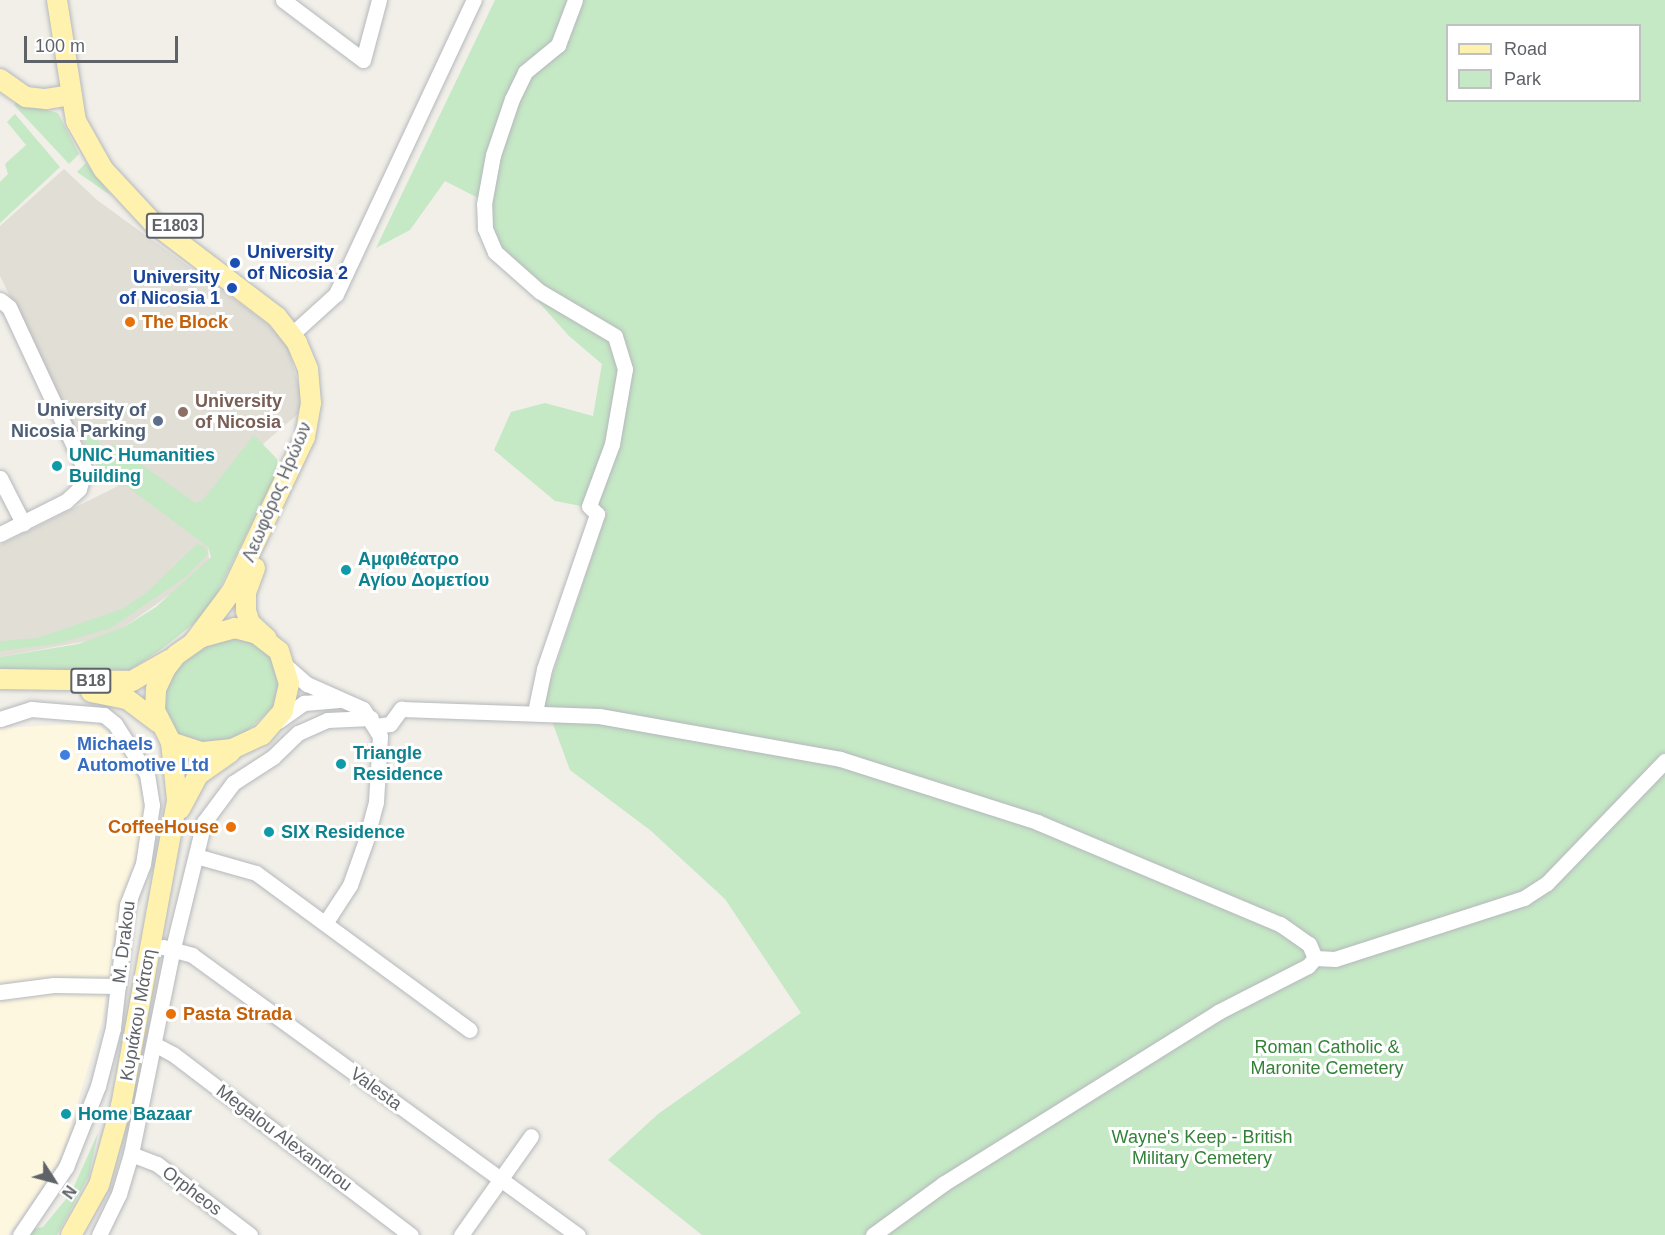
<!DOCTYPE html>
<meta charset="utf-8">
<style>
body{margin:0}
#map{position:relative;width:1665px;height:1235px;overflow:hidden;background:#f1efe8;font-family:Helvetica,sans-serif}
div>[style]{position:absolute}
.commercial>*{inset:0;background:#fef7e0}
.education>*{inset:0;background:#e1ded6}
.green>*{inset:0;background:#c5e8c5}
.roads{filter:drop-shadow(0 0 2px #b5b8bc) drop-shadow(0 0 2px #b5b8bc)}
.minor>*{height:15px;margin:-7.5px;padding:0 7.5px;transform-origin:7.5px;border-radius:7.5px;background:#fff}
.major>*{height:20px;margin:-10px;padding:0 10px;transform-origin:10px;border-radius:10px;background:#fff2af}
.dots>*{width:16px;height:16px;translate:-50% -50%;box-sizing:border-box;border:3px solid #fff;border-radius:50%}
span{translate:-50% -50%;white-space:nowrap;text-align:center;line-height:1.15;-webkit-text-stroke:6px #fff;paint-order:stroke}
.shield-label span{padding:2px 4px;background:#fff;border:2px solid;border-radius:4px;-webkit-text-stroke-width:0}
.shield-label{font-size:16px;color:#5f6368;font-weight:700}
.transit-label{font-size:18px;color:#164399;font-weight:700}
.left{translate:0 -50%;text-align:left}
.right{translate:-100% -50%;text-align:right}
.food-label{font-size:18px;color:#c56008;font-weight:700}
.education-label{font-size:18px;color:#785e54;font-weight:700}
.service-label{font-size:18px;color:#4e5e75;font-weight:700}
.culture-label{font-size:18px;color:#0d838f;font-weight:700}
.street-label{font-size:18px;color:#5f6368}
.shop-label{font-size:18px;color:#366cbe;font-weight:700}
.park-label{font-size:18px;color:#348238}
.legend{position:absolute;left:1446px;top:24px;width:195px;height:78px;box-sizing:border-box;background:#fff;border:2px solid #bfc1c3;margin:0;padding:8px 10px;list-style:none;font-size:18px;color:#5f6368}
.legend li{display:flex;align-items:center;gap:12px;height:30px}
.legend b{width:30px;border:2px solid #bfc1c3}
.north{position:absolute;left:24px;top:1151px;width:60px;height:60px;-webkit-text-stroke:4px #fff;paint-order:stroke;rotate:126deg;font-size:16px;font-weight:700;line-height:24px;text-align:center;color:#5f6368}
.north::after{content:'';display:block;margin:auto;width:21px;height:27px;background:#5f6368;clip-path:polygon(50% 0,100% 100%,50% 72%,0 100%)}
.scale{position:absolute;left:24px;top:36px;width:154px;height:27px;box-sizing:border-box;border:3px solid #5f6368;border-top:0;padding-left:8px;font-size:18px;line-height:21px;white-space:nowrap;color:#5f6368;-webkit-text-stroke:4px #fff;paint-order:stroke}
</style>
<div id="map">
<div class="commercial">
<i style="clip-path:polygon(97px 723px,118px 742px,138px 778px,146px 818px,113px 943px,103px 1017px,67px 1139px,59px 1160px,19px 1221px,8px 1235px,0 1235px,0 728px)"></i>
</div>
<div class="education">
<i style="clip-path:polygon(64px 169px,97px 200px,264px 321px,287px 343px,302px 399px,298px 414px,264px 443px,208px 547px,209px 560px,182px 586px,124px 627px,92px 640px,0 657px,0 545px,118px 486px,98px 469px,71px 421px,0 276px,0 226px)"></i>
</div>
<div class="green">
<i style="clip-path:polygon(evenodd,495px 0,1665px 0,1665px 1235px,702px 1235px,608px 1160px,658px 1114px,801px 1013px,725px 899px,650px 830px,570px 770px,544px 700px,607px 511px,555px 501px,494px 450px,511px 412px,545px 403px,593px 416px,602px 364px,569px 336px,478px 234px,478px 198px,445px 181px,410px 230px,376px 248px,495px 0,1448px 26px,1640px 26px,1640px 100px,1448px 100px,1448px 26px)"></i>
<i style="clip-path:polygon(16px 102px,58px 113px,79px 154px,69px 164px,14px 105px)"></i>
<i style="clip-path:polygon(15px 114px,60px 167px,0 223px,0 182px,8px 174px,5px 164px,26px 145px,7px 122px)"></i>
<i style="clip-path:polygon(86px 163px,107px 190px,110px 195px,77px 172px)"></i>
<i style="clip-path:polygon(93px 431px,104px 450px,113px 444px,195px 503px,203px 500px,254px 435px,277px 459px,277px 473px,214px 599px,198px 620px,163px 648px,130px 670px,0 673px,0 657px,78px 644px,124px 627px,156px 607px,211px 557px,208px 547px,98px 465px,83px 437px)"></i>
<i style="clip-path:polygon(197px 544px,204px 546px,208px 554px,187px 576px,111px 628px,56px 644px,0 651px,0 641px,37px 638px,122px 609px,146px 593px)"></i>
<i style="clip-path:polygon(233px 637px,254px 641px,272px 655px,280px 678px,274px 706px,241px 737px,213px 748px,178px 736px,163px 711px,166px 680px,175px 666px,209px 640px)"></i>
<i style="clip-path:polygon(98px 1133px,89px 1176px,57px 1235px,27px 1235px,31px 1229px,43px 1227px,71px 1193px)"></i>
</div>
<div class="roads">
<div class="minor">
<i style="left:283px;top:0;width:100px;rotate:36.9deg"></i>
<i style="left:363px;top:60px;width:62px;rotate:-75.1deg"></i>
<i style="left:0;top:300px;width:11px;rotate:38deg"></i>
<i style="left:9px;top:307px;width:180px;rotate:65deg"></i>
<i style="left:85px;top:470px;width:20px;rotate:108deg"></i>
<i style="left:79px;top:489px;width:18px;rotate:137deg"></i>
<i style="left:66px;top:501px;width:74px;rotate:153.4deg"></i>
<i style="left:292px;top:334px;width:59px;rotate:-42.3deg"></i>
<i style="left:336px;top:294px;width:325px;rotate:-64.9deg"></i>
<i style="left:0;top:478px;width:51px;rotate:62.9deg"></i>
<i style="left:286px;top:666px;width:28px;rotate:41deg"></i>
<i style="left:307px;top:684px;width:61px;rotate:24.1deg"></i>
<i style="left:363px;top:709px;width:32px;rotate:58deg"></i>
<i style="left:380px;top:736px;width:66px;rotate:93.5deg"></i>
<i style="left:376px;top:802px;width:39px;rotate:105deg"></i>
<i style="left:366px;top:840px;width:48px;rotate:109.6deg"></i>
<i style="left:350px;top:885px;width:44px;rotate:123deg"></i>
<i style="left:535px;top:712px;width:44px;rotate:-78.2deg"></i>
<i style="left:544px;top:669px;width:164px;rotate:-71.1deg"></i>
<i style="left:597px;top:514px;width:11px;rotate:-135deg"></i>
<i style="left:589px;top:506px;width:66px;rotate:-69.6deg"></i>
<i style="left:612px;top:444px;width:76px;rotate:-80.2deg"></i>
<i style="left:625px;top:369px;width:34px;rotate:-107deg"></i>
<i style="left:615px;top:336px;width:88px;rotate:-149.4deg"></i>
<i style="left:539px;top:291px;width:59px;rotate:-138.4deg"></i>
<i style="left:495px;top:252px;width:26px;rotate:-113deg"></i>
<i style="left:485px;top:228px;width:24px;rotate:-92deg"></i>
<i style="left:484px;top:204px;width:50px;rotate:-79.6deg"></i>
<i style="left:493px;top:155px;width:59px;rotate:-71.3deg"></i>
<i style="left:512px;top:99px;width:30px;rotate:-64deg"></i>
<i style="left:525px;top:72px;width:43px;rotate:-39.3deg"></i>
<i style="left:558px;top:45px;width:48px;rotate:-69.3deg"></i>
<i style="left:0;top:719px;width:33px;rotate:-18deg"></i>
<i style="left:31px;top:709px;width:73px;rotate:4.7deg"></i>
<i style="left:104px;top:715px;width:14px;rotate:39deg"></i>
<i style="left:115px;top:724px;width:59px;rotate:57.4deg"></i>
<i style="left:147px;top:774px;width:31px;rotate:81deg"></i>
<i style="left:152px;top:805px;width:60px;rotate:98.7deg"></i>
<i style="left:143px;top:864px;width:44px;rotate:111.3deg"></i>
<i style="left:127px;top:905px;width:124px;rotate:96.5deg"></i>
<i style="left:113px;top:1028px;width:60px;rotate:104.5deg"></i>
<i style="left:98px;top:1086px;width:87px;rotate:111.6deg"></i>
<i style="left:66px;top:1167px;width:82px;rotate:124.1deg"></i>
<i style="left:278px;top:721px;width:32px;rotate:-35deg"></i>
<i style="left:304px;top:703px;width:35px;rotate:-5deg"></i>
<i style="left:376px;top:726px;width:14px;rotate:-8deg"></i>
<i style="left:390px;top:724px;width:19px;rotate:-54deg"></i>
<i style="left:401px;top:709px;width:198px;rotate:2deg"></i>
<i style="left:599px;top:716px;width:245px;rotate:10.1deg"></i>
<i style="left:840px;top:759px;width:207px;rotate:17.7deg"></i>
<i style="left:1037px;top:822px;width:264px;rotate:22.8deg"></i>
<i style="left:1280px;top:924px;width:35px;rotate:35deg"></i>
<i style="left:1309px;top:944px;width:15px;rotate:67deg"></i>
<i style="left:196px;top:856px;width:62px;rotate:15.8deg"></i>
<i style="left:256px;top:873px;width:265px;rotate:36.3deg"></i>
<i style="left:163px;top:947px;width:30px;rotate:15deg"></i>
<i style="left:192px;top:955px;width:477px;rotate:36deg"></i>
<i style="left:1315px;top:958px;width:20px;rotate:3deg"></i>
<i style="left:1335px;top:959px;width:199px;rotate:-17.9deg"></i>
<i style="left:1524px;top:898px;width:27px;rotate:-33deg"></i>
<i style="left:1547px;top:883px;width:170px;rotate:-46deg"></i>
<i style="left:0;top:992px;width:54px;rotate:-7.4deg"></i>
<i style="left:54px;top:985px;width:64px;rotate:0.9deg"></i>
<i style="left:154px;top:1044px;width:21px;rotate:28deg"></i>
<i style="left:173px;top:1054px;width:299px;rotate:37.3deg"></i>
<i style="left:131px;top:1154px;width:28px;rotate:21deg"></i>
<i style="left:157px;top:1164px;width:117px;rotate:37.4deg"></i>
<i style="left:99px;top:1235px;width:46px;rotate:-64deg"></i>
<i style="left:119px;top:1194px;width:42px;rotate:-73.3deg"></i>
<i style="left:131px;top:1154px;width:210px;rotate:-78.5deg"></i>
<i style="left:173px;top:948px;width:130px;rotate:-76.2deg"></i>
<i style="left:204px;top:822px;width:49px;rotate:-53.4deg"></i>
<i style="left:233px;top:783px;width:48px;rotate:-33deg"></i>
<i style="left:273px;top:757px;width:35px;rotate:-44deg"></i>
<i style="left:298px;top:733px;width:32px;rotate:-24deg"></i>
<i style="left:327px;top:720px;width:44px;rotate:-2.6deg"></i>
<i style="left:461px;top:1235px;width:121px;rotate:-54.7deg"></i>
<i style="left:873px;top:1235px;width:87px;rotate:-36.1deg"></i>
<i style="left:943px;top:1184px;width:324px;rotate:-32deg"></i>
<i style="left:1218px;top:1012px;width:101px;rotate:-27.1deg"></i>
<i style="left:1308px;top:966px;width:11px;rotate:-49deg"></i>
</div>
<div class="major">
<i style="left:57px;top:0;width:122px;rotate:81.1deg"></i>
<i style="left:76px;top:121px;width:55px;rotate:60.6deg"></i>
<i style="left:103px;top:169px;width:72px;rotate:47.2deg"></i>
<i style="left:152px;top:222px;width:157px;rotate:37.2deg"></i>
<i style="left:277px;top:317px;width:33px;rotate:52deg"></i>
<i style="left:297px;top:343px;width:28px;rotate:67deg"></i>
<i style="left:308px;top:369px;width:34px;rotate:85deg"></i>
<i style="left:311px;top:403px;width:35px;rotate:100deg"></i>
<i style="left:305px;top:437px;width:170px;rotate:115.4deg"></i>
<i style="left:232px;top:591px;width:65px;rotate:126.9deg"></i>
<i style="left:0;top:79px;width:32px;rotate:35deg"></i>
<i style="left:26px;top:97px;width:20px;rotate:6deg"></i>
<i style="left:46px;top:99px;width:26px;rotate:-9deg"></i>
<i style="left:255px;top:568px;width:27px;rotate:110deg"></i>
<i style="left:246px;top:593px;width:18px;rotate:90deg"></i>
<i style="left:246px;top:611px;width:13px;rotate:72deg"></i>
<i style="left:250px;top:623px;width:23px;rotate:43deg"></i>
<i style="left:235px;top:628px;width:23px;rotate:15deg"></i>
<i style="left:257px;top:634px;width:28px;rotate:38deg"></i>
<i style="left:279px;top:651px;width:34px;rotate:73deg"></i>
<i style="left:289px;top:684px;width:28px;rotate:103deg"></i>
<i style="left:283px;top:711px;width:32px;rotate:131deg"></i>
<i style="left:262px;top:735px;width:33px;rotate:155deg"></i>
<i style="left:232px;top:749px;width:31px;rotate:174deg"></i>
<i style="left:201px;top:752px;width:32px;rotate:-162deg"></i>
<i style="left:171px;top:742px;width:36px;rotate:-117deg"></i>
<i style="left:155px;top:710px;width:21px;rotate:-87deg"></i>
<i style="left:156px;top:689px;width:23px;rotate:-65deg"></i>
<i style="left:166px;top:668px;width:16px;rotate:-52deg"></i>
<i style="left:176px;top:655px;width:32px;rotate:-35deg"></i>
<i style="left:202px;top:637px;width:34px;rotate:-15deg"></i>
<i style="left:0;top:679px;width:132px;rotate:0.9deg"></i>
<i style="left:132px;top:681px;width:43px;rotate:-29.6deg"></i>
<i style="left:91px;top:692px;width:37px;rotate:11deg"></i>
<i style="left:127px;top:699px;width:39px;rotate:37deg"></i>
<i style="left:180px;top:809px;width:38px;rotate:-62deg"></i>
<i style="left:198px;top:775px;width:40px;rotate:-34.9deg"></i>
<i style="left:71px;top:1235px;width:57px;rotate:-60.8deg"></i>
<i style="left:99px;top:1185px;width:82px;rotate:-74.4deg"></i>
<i style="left:121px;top:1106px;width:311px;rotate:-79.6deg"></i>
<i style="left:177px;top:800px;width:58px;rotate:-95.9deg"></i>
</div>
</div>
<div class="dots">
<i style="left:235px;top:263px;background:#1a4fb4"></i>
<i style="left:232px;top:288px;background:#1a4fb4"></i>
<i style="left:130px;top:322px;background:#e8710a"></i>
<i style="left:183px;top:412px;background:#8d6e63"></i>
<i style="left:158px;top:421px;background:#5c6f8a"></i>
<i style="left:57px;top:466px;background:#0f9aa8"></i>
<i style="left:346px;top:570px;background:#0f9aa8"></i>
<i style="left:65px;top:755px;background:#3f7fe0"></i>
<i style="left:341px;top:764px;background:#0f9aa8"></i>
<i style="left:231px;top:827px;background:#e8710a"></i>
<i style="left:269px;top:832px;background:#0f9aa8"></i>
<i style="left:171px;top:1014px;background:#e8710a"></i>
<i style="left:66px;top:1114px;background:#0f9aa8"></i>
</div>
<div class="shield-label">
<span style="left:175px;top:226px">E1803</span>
<span style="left:91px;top:681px">B18</span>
</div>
<div class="transit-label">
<span class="left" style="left:247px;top:263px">University<br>of Nicosia 2</span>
<span class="right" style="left:220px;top:288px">University<br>of Nicosia 1</span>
</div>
<div class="food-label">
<span class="left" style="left:142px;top:322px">The Block</span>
<span class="right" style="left:219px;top:827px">CoffeeHouse</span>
<span class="left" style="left:183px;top:1014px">Pasta Strada</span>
</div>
<div class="education-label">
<span class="left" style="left:195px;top:412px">University<br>of Nicosia</span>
</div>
<div class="service-label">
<span class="right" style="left:146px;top:421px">University of<br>Nicosia Parking</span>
</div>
<div class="culture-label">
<span class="left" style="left:69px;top:466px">UNIC Humanities<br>Building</span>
<span class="left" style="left:358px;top:570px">Αμφιθέατρο<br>Αγίου Δομετίου</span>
<span class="left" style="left:353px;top:764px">Triangle<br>Residence</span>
<span class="left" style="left:281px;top:832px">SIX Residence</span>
<span class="left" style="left:78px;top:1114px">Home Bazaar</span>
</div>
<div class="street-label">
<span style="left:277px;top:492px;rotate:-67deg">Λεωφόρος Ηρώων</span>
<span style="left:124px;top:942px;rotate:-83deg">M. Drakou</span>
<span style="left:138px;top:1015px;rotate:-80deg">Κυριάκου Μάτση</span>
<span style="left:376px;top:1089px;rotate:36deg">Valesta</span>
<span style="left:284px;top:1138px;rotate:37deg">Megalou Alexandrou</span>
<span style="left:192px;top:1191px;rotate:37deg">Orpheos</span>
</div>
<div class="shop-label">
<span class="left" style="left:77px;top:755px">Michaels<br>Automotive Ltd</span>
</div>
<div class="park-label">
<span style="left:1327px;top:1058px">Roman Catholic &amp;<br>Maronite Cemetery</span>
<span style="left:1202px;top:1148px">Wayne's Keep - British<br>Military Cemetery</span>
</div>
<ul class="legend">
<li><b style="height:8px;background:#fff2af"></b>Road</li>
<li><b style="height:16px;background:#c5e8c5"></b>Park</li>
</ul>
<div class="north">N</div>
<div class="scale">100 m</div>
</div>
